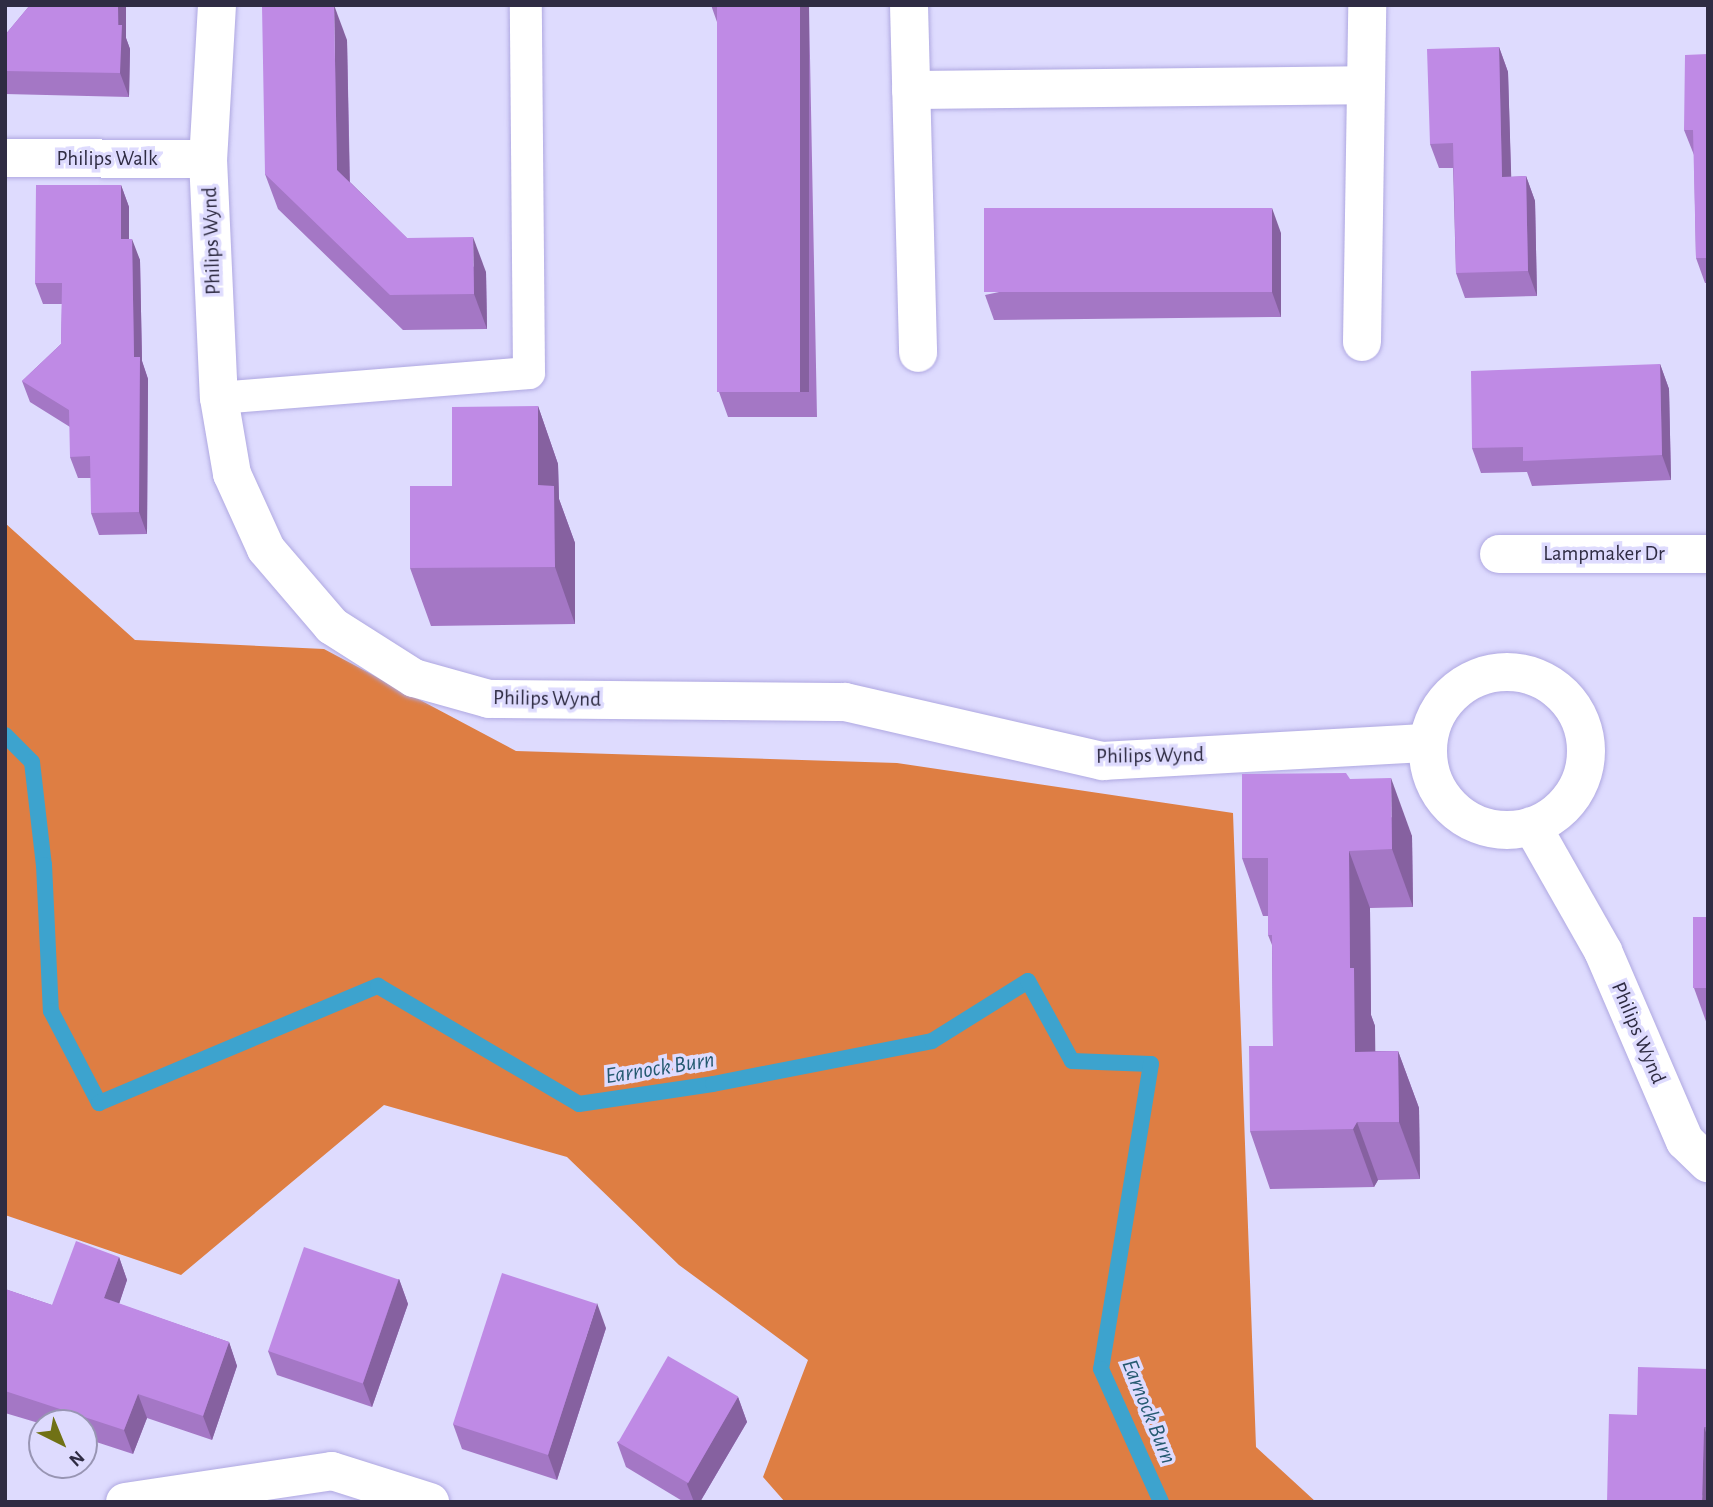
<!DOCTYPE html>
<style>
body{margin:0}
#map{position:relative;width:1713px;height:1507px;overflow:hidden;background:#dedbfe;font-family:"Alegreya Sans",sans-serif}
div>[style]{position:absolute}
.forest>*{inset:0;background:#de7e43}
.stream>*{height:16px;margin:-8px;padding:0 8px;transform-origin:8px;border-radius:8px;background:#3da3ce}
.roads{filter:drop-shadow(0 0 2px #afa8e1) drop-shadow(0 0 2px #afa8e1)}
.service>*{height:32px;margin:-16px;padding:0 16px;transform-origin:16px;border-radius:16px;background:#fff}
.minor>*{height:38px;margin:-19px;padding:0 19px;transform-origin:19px;border-radius:19px;background:#fff}
.minor>.ring{margin:-19px;padding:0;box-sizing:content-box;background:none;border:38px solid #fff;border-radius:50%}
.wall>*{inset:0;background:#a477c5}
.shaded-wall>*{inset:0;background:#8661a0;transform-origin:0 0}
.building>*{inset:0;background:#bf8ae5;transform-origin:0 0}
span{translate:-50% -50%;white-space:nowrap;text-align:center;line-height:1.15;-webkit-text-stroke:7px #dedbfe;paint-order:stroke}
.street-label{font-size:21px;color:#2f2c43}
.water-label{font-size:23px;color:#255a71;font-style:italic}
.frame{position:absolute;inset:0;border:7px solid #2f2c43;pointer-events:none}
.north{position:absolute;left:28px;top:1409px;width:70px;height:70px;box-sizing:border-box;background:#dedbfe;border:2px solid #9895b3;border-radius:50%;rotate:137deg;font-size:19px;font-weight:700;line-height:28px;text-align:center;color:#2f2c43}
.north::after{content:'';display:block;margin:auto;width:24px;height:32px;background:#707115;clip-path:polygon(50% 0,100% 100%,50% 72%,0 100%)}
</style>
<div id="map">
<div class="forest">
<i style="clip-path:polygon(5px 523px,135px 640px,324px 649px,516px 751px,897px 763px,1233px 813px,1256px 1447px,1316px 1502px,785px 1502px,763px 1477px,808px 1360px,679px 1265px,567px 1157px,384px 1105px,181px 1275px,5px 1215px)"></i>
</div>
<div class="stream">
<i style="left:5px;top:735px;width:38px;rotate:45deg"></i>
<i style="left:32px;top:762px;width:104px;rotate:83.4deg"></i>
<i style="left:44px;top:865px;width:146px;rotate:87.3deg"></i>
<i style="left:51px;top:1011px;width:104px;rotate:62.4deg"></i>
<i style="left:99px;top:1103px;width:303px;rotate:-22.8deg"></i>
<i style="left:378px;top:986px;width:233px;rotate:30.4deg"></i>
<i style="left:579px;top:1104px;width:135px;rotate:-8.5deg"></i>
<i style="left:713px;top:1084px;width:223px;rotate:-11.1deg"></i>
<i style="left:932px;top:1041px;width:113px;rotate:-32deg"></i>
<i style="left:1028px;top:981px;width:91px;rotate:61.2deg"></i>
<i style="left:1072px;top:1061px;width:79px;rotate:2.2deg"></i>
<i style="left:1151px;top:1064px;width:309px;rotate:99.3deg"></i>
<i style="left:1101px;top:1369px;width:146px;rotate:65.7deg"></i>
</div>
<div class="roads">
<div class="service">
<i style="left:219px;top:398px;width:311px;rotate:-4.6deg"></i>
<i style="left:529px;top:373px;width:368px;rotate:-90.5deg"></i>
</div>
<div class="minor">
<i style="left:217px;top:5px;width:154px;rotate:93.3deg"></i>
<i style="left:208px;top:159px;width:239px;rotate:87.4deg"></i>
<i style="left:219px;top:398px;width:77px;rotate:80.3deg"></i>
<i style="left:232px;top:474px;width:82px;rotate:65.6deg"></i>
<i style="left:266px;top:549px;width:101px;rotate:49.4deg"></i>
<i style="left:332px;top:626px;width:97px;rotate:32.4deg"></i>
<i style="left:414px;top:678px;width:78px;rotate:15.6deg"></i>
<i style="left:489px;top:699px;width:356px;rotate:0.5deg"></i>
<i style="left:845px;top:702px;width:265px;rotate:12.9deg"></i>
<i style="left:1103px;top:761px;width:325px;rotate:-3.2deg"></i>
<i style="left:909px;top:5px;width:348px;rotate:88.5deg"></i>
<i style="left:911px;top:90px;width:455px;rotate:-0.6deg"></i>
<i style="left:5px;top:158px;width:203px;rotate:0.3deg"></i>
<i style="left:1362px;top:342px;width:337px;rotate:-89.1deg"></i>
<i style="left:1499px;top:554px;width:209px"></i>
<i class="ring" style="left:1428px;top:672px;width:120px;height:120px"></i>
<i style="left:1532px;top:826px;width:144px;rotate:60.4deg"></i>
<i style="left:1603px;top:951px;width:207px;rotate:66.7deg"></i>
<i style="left:1685px;top:1141px;width:32px;rotate:44deg"></i>
<i style="left:125px;top:1502px;width:209px;rotate:-8.5deg"></i>
<i style="left:332px;top:1471px;width:103px;rotate:17.6deg"></i>
</div>
</div>
<div class="wall">
<i style="clip-path:polygon(30px 5px,126px 5px,126px 38px,130px 49px,129px 97px,5px 94px,5px 35px)"></i>
<i style="clip-path:polygon(711px 5px,809px 5px,817px 417px,728px 417px,719px 392px,717px 22px)"></i>
<i style="clip-path:polygon(347px 40px,350px 182px,407px 238px,486px 272px,487px 329px,403px 330px,278px 209px,265px 174px)"></i>
<i style="clip-path:polygon(1499px 47px,1508px 72px,1511px 177px,1526px 176px,1535px 201px,1537px 296px,1465px 298px,1456px 273px,1453px 168px,1439px 168px,1430px 144px)"></i>
<i style="clip-path:polygon(1708px 54px,1708px 283px,1705px 283px,1696px 258px,1694px 155px,1684px 130px)"></i>
<i style="clip-path:polygon(121px 185px,129px 207px,129px 239px,140px 260px,142px 361px,148px 379px,147px 534px,99px 535px,91px 513px,91px 478px,78px 478px,70px 457px,70px 427px,30px 402px,22px 381px,61px 344px,62px 304px,43px 304px,35px 283px)"></i>
<i style="clip-path:polygon(1281px 233px,1281px 317px,994px 320px,985px 295px)"></i>
<i style="clip-path:polygon(1660px 364px,1669px 389px,1671px 480px,1532px 486px,1527px 472px,1481px 473px,1472px 448px)"></i>
<i style="clip-path:polygon(538px 406px,558px 464px,559px 499px,575px 543px,575px 624px,431px 626px,410px 568px,452px 486px)"></i>
<i style="clip-path:polygon(1350px 779px,1412px 836px,1413px 907px,1370px 908px,1371px 1015px,1375px 1026px,1375px 1051px,1398px 1051px,1419px 1108px,1420px 1179px,1378px 1180px,1374px 1187px,1270px 1189px,1250px 1131px,1273px 1046px,1272px 945px,1268px 935px,1268px 916px,1263px 916px,1242px 858px)"></i>
<i style="clip-path:polygon(1708px 917px,1708px 1027px,1694px 988px)"></i>
<i style="clip-path:polygon(119px 1257px,127px 1280px,119px 1304px,229px 1342px,237px 1366px,212px 1440px,147px 1418px,133px 1454px,84px 1438px,84px 1423px,42px 1423px,42px 1424px,5px 1413px,5px 1289px,52px 1305px)"></i>
<i style="clip-path:polygon(399px 1279px,408px 1304px,372px 1407px,277px 1375px,268px 1351px)"></i>
<i style="clip-path:polygon(606px 1328px,557px 1480px,462px 1449px,453px 1424px)"></i>
<i style="clip-path:polygon(1708px 1369px,1708px 1502px,1637px 1415px)"></i>
<i style="clip-path:polygon(738px 1397px,747px 1422px,700px 1502px,684px 1502px,626px 1467px,617px 1442px)"></i>
</div>
<div class="shaded-wall">
<i style="clip-path:polygon(118px 5px,126px 5px,126px 38px,130px 49px,129px 97px,120px 73px)"></i>
<i style="clip-path:polygon(334px 5px,347px 40px,350px 206px,337px 170px)"></i>
<i style="left:800px;top:5px;width:9px;height:387px"></i>
<i style="clip-path:polygon(1499px 47px,1508px 72px,1512px 202px,1502px 177px)"></i>
<i style="clip-path:polygon(1526px 176px,1535px 201px,1537px 296px,1528px 271px)"></i>
<i style="clip-path:polygon(121px 185px,129px 207px,129px 261px,121px 239px)"></i>
<i style="clip-path:polygon(1272px 208px,1281px 233px,1281px 317px,1272px 292px)"></i>
<i style="clip-path:polygon(473px 237px,486px 272px,487px 329px,474px 294px)"></i>
<i style="clip-path:polygon(132px 239px,140px 260px,142px 361px,148px 379px,147px 534px,139px 512px,134px 357px)"></i>
<i style="clip-path:polygon(1660px 364px,1669px 389px,1671px 480px,1662px 455px)"></i>
<i style="clip-path:polygon(538px 406px,558px 464px,559px 499px,575px 543px,575px 624px,555px 567px,538px 485px)"></i>
<i style="clip-path:polygon(1391px 778px,1412px 836px,1413px 907px,1392px 849px)"></i>
<i style="clip-path:polygon(1349px 851px,1370px 908px,1371px 1015px,1375px 1026px,1376px 1109px,1355px 1052px,1350px 968px)"></i>
<i style="clip-path:polygon(1398px 1051px,1419px 1108px,1420px 1179px,1399px 1122px)"></i>
<i style="clip-path:polygon(1357px 1122px,1378px 1180px,1374px 1187px,1353px 1129px)"></i>
<i style="clip-path:polygon(119px 1257px,127px 1280px,113px 1322px,104px 1298px)"></i>
<i style="clip-path:polygon(399px 1279px,408px 1304px,372px 1407px,363px 1383px)"></i>
<i style="clip-path:polygon(597px 1303px,606px 1328px,557px 1480px,548px 1455px)"></i>
<i style="clip-path:polygon(229px 1342px,237px 1366px,212px 1440px,203px 1416px)"></i>
<i style="clip-path:polygon(138px 1394px,147px 1418px,133px 1454px,124px 1430px)"></i>
<i style="clip-path:polygon(738px 1397px,747px 1422px,700px 1502px,694px 1502px,687px 1484px)"></i>
<i style="clip-path:polygon(1704px 1427px,1708px 1438px,1708px 1502px,1702px 1502px)"></i>
</div>
<div class="building">
<i style="clip-path:polygon(30px 5px,118px 5px,118px 25px,122px 25px,120px 73px,5px 71px,5px 35px)"></i>
<i style="clip-path:polygon(297px 5px,334px 5px,337px 170px,407px 238px,473px 237px,474px 294px,390px 295px,265px 174px,262px 6px)"></i>
<i style="left:717px;top:5px;width:83px;height:387px"></i>
<i style="clip-path:polygon(1499px 47px,1502px 177px,1526px 176px,1528px 271px,1456px 273px,1453px 143px,1430px 144px,1427px 49px)"></i>
<i style="clip-path:polygon(1708px 54px,1708px 258px,1696px 258px,1693px 130px,1684px 130px,1685px 55px)"></i>
<i style="clip-path:polygon(36px 185px,121px 185px,121px 239px,132px 239px,134px 357px,140px 357px,139px 512px,91px 513px,90px 456px,70px 457px,69px 410px,22px 381px,61px 344px,62px 283px,35px 283px)"></i>
<i style="left:1272px;top:208px;width:84px;height:288px;rotate:90deg"></i>
<i style="clip-path:polygon(1660px 364px,1662px 455px,1523px 461px,1523px 447px,1472px 448px,1471px 371px)"></i>
<i style="clip-path:polygon(538px 406px,538px 485px,554px 486px,555px 567px,410px 568px,410px 486px,452px 486px,452px 407px)"></i>
<i style="clip-path:polygon(1346px 773px,1350px 779px,1391px 778px,1392px 849px,1349px 851px,1350px 968px,1354px 968px,1355px 1052px,1398px 1051px,1399px 1122px,1357px 1122px,1353px 1129px,1250px 1131px,1249px 1046px,1273px 1046px,1272px 935px,1268px 935px,1268px 858px,1242px 858px,1242px 774px)"></i>
<i style="left:1693px;top:917px;width:15px;height:71px"></i>
<i style="clip-path:polygon(76px 1241px,119px 1257px,104px 1298px,229px 1342px,203px 1416px,138px 1394px,124px 1430px,5px 1391px,5px 1289px,52px 1305px)"></i>
<i style="left:304px;top:1247px;width:100px;height:110px;rotate:19deg"></i>
<i style="left:502px;top:1273px;width:100px;height:159px;rotate:18deg"></i>
<i style="left:668px;top:1356px;width:81px;height:100px;rotate:30deg"></i>
<i style="clip-path:polygon(1638px 1367px,1708px 1369px,1708px 1427px,1704px 1427px,1702px 1502px,1607px 1502px,1609px 1414px,1637px 1415px)"></i>
</div>
<div class="street-label">
<span style="left:107px;top:159px">Philips Walk</span>
<span style="left:212px;top:241px;rotate:-92deg">Philips Wynd</span>
<span style="left:1604px;top:554px">Lampmaker Dr</span>
<span style="left:547px;top:699px;rotate:1deg">Philips Wynd</span>
<span style="left:1150px;top:756px;rotate:-1deg">Philips Wynd</span>
<span style="left:1638px;top:1033px;rotate:67deg">Philips Wynd</span>
</div>
<div class="water-label">
<span style="left:660px;top:1069px;rotate:-9deg">Earnock Burn</span>
<span style="left:1148px;top:1412px;rotate:68deg">Earnock Burn</span>
</div>
<div class="frame"></div>
<div class="north">N</div>
</div>
